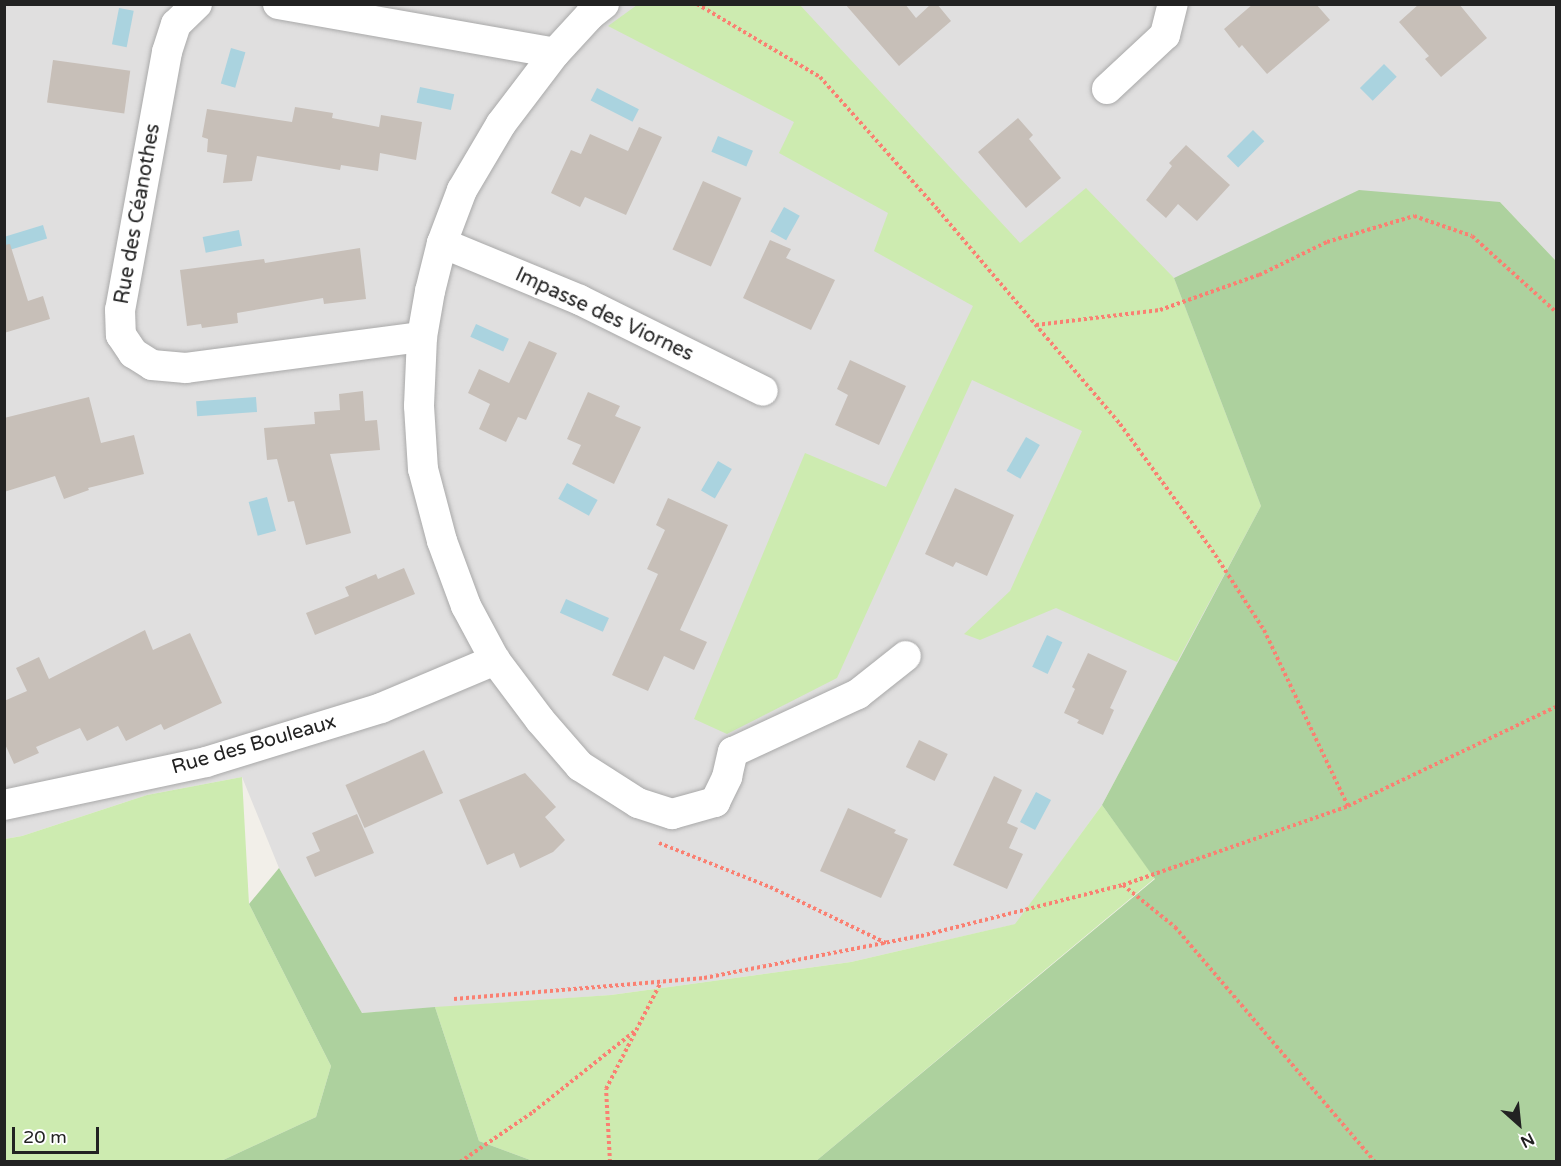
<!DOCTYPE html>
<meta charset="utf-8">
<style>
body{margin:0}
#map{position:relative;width:1561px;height:1166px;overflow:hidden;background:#f2efe9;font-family:"Varela Round",sans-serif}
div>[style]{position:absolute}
.residential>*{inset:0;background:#e0dfdf}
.grass>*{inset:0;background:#cdebb0}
.forest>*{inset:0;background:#add19e}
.water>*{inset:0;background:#aad3df;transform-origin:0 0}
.building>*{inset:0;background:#c7bfb8;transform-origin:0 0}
.path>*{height:4px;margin-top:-2px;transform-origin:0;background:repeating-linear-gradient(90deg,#fa8072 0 3px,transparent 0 6px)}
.roads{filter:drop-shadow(0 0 2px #a9a9a9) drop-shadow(0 0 2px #a9a9a9)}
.minor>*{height:30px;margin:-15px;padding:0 15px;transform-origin:15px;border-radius:15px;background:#fff}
span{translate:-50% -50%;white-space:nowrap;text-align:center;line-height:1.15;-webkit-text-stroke:6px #fff;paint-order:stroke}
.street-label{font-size:20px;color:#222}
.frame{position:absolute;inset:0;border:6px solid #222;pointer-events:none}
.north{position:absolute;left:1489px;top:1094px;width:60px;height:60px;-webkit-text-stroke:4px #fff;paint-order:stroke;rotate:153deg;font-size:16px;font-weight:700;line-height:24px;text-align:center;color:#222}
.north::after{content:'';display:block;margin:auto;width:21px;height:27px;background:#222;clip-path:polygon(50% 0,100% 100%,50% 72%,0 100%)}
.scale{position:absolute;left:12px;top:1127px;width:87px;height:27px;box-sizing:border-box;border:3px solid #222;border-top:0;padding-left:8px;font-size:18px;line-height:21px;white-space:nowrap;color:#222;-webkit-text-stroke:4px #fff;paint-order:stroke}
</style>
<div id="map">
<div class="residential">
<i style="clip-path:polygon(5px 5px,1556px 5px,1556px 261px,1500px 202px,1261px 506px,1102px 805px,1016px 924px,851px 962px,611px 995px,362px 1013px,279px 868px,242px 777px,147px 795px,22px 836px,5px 839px)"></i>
</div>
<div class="grass">
<i style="clip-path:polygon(637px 5px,800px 5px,1020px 243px,1086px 188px,1174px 278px,1261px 506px,1177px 662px,1056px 608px,980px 640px,964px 634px,1010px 591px,1082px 431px,972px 380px,837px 678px,727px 734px,694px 719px,805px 453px,886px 487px,973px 306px,874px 251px,888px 213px,779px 153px,794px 122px,608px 26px)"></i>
<i style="clip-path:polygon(242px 777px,249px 904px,331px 1066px,316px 1117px,221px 1161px,5px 1162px,5px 839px,22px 836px,147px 795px)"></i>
<i style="clip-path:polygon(1102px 805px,1155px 878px,816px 1161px,533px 1161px,479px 1141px,435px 1007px,611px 995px,851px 962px,1015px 924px)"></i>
</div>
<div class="forest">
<i style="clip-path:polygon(1359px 190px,1500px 202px,1556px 261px,1556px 1161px,816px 1161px,1155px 879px,1102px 805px,1261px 506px,1174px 278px)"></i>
<i style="clip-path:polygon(279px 868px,362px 1013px,435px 1007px,479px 1141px,533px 1161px,221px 1161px,316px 1117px,331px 1066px,249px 904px)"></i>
</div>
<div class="water">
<i style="left:119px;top:8px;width:15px;height:37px;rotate:11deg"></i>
<i style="left:231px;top:48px;width:15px;height:37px;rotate:16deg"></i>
<i style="left:1384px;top:64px;width:18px;height:34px;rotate:45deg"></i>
<i style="left:420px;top:87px;width:35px;height:16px;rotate:12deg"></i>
<i style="left:597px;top:88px;width:47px;height:14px;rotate:27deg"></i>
<i style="left:1253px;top:130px;width:16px;height:37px;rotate:45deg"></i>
<i style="left:718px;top:136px;width:38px;height:17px;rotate:23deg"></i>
<i style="left:784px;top:207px;width:18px;height:28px;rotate:29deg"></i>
<i style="left:43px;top:225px;width:14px;height:41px;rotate:73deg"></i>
<i style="left:239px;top:230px;width:16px;height:37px;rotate:79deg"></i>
<i style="left:476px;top:324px;width:36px;height:14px;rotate:24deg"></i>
<i style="left:256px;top:397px;width:15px;height:60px;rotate:86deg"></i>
<i style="left:1026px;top:437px;width:16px;height:39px;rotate:30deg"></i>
<i style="left:718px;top:461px;width:16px;height:34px;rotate:30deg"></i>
<i style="left:567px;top:483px;width:35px;height:18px;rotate:29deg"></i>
<i style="left:267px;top:497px;width:35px;height:19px;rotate:75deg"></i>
<i style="left:566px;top:599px;width:47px;height:15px;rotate:24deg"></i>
<i style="left:1047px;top:635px;width:17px;height:35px;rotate:25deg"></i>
<i style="left:1036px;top:792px;width:17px;height:34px;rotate:28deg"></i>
</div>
<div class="building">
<i style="clip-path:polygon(845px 4px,905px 4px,916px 18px,931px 4px,937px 4px,951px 21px,899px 66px)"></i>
<i style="clip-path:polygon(1253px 4px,1316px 4px,1330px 20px,1267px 74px,1242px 45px,1239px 48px,1224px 29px)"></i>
<i style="clip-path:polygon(1419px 4px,1459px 4px,1487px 38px,1441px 77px,1425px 59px,1429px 56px,1399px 22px)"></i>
<i style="left:53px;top:60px;width:78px;height:43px;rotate:8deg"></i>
<i style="clip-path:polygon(295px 107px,333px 113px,332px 118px,379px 127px,381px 115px,422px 122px,416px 160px,380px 153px,378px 171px,341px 165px,340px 170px,257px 156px,252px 181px,223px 183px,227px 155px,207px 152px,208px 139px,202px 137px,207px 109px,292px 122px)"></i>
<i style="clip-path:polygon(1018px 118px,1033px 135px,1029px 139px,1061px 178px,1026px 208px,978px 152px)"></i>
<i style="clip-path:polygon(639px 127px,662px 137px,626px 215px,585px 197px,580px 207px,551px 193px,571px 150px,581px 154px,590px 134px,628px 151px)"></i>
<i style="clip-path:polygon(1186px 145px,1230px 185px,1197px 221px,1178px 204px,1166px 218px,1146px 200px,1172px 166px,1169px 163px)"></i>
<i style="left:703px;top:181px;width:42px;height:75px;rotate:24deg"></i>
<i style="clip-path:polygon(770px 240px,791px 249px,786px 258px,835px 280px,811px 330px,743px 298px)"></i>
<i style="clip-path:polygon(10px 244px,28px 301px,43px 296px,50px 319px,4px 333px,4px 245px)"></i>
<i style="clip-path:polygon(360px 248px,366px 299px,324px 304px,323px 298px,237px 313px,238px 323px,202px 328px,201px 324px,187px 326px,180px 270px,264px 259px,265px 263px)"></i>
<i style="clip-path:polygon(529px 341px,557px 353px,526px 420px,518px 417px,506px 442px,479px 429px,490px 404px,468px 393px,479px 369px,509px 383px)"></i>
<i style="clip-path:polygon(850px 360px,906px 386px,879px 445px,835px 425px,848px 395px,837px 389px)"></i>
<i style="clip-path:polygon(363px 391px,365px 421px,377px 420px,380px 450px,330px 454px,351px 533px,306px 545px,294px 501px,288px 502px,277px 459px,267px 460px,264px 428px,315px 424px,314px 412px,340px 410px,339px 394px)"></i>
<i style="clip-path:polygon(588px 392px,620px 406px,615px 416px,641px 427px,614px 484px,572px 464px,581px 445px,567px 439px)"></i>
<i style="clip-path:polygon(89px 397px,101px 443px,134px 435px,144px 474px,88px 488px,89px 490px,64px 499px,55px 476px,4px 492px,4px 418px)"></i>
<i style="clip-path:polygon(955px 488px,1014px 515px,987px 576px,956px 562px,953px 567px,925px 554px)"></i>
<i style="clip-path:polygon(668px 498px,728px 525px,680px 630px,707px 642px,694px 670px,664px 656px,648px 691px,612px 675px,658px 574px,647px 569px,665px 530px,656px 525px)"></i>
<i style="clip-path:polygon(404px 568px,415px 594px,315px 635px,306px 613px,349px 596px,345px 587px,376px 574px,378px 579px)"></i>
<i style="clip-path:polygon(145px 630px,153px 650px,190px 633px,222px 703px,164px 730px,161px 724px,126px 741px,118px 726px,87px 741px,80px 728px,36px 747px,39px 753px,14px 764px,4px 742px,4px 701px,27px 691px,16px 668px,39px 657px,49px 679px)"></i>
<i style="clip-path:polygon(1088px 653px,1127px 671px,1110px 708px,1114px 710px,1103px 735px,1077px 723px,1079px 720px,1064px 713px,1075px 689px,1072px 687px)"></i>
<i style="left:919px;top:740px;width:32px;height:30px;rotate:26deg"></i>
<i style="left:424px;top:750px;width:47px;height:86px;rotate:66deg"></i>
<i style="clip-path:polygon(525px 773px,556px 807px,545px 817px,565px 840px,553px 852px,520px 868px,514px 853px,487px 865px,459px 800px)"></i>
<i style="clip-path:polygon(994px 776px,1022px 790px,1007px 823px,1018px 828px,1009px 848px,1023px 854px,1007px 889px,953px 865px)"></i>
<i style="clip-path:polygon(848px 808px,896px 830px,894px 833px,908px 839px,881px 898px,820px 871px)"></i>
<i style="clip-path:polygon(357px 814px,374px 853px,315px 877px,306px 857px,320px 851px,312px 833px)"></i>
</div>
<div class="path">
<i style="left:697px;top:4px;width:143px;rotate:30.7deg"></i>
<i style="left:820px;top:77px;width:178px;rotate:48.4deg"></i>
<i style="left:938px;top:210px;width:281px;rotate:49.6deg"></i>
<i style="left:1120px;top:424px;width:156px;rotate:53.9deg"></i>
<i style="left:1212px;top:550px;width:95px;rotate:57deg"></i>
<i style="left:1264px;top:630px;width:195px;rotate:64.5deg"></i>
<i style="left:1036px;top:325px;width:125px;rotate:-6.9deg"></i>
<i style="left:1160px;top:310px;width:105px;rotate:-19.5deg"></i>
<i style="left:1259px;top:275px;width:76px;rotate:-25.9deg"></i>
<i style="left:1327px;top:242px;width:91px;rotate:-16.6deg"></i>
<i style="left:1414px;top:216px;width:61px;rotate:19deg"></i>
<i style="left:1472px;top:236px;width:113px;rotate:42.1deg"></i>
<i style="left:659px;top:843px;width:119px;rotate:21.6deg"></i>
<i style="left:770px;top:887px;width:129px;rotate:25.8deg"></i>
<i style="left:1123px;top:885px;width:67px;rotate:38.9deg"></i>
<i style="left:1175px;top:927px;width:309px;rotate:49.6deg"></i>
<i style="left:454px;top:999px;width:251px;rotate:-4.8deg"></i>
<i style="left:704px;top:978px;width:221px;rotate:-11deg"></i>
<i style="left:921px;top:936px;width:208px;rotate:-14.2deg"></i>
<i style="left:1123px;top:885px;width:238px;rotate:-19.3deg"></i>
<i style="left:1348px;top:806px;width:230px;rotate:-25.5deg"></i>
<i style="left:460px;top:1162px;width:88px;rotate:-34.4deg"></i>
<i style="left:533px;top:1112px;width:132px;rotate:-38.5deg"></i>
<i style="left:610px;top:1162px;width:73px;rotate:-93.1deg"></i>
<i style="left:606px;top:1089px;width:120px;rotate:-62.8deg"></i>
</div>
<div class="roads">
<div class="minor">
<i style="left:197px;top:4px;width:29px;rotate:136deg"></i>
<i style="left:176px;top:24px;width:29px;rotate:108deg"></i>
<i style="left:167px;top:52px;width:262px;rotate:100.3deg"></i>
<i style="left:120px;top:310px;width:25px;rotate:88deg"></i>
<i style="left:121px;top:335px;width:22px;rotate:56deg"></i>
<i style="left:133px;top:353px;width:22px;rotate:32deg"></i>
<i style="left:152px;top:365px;width:34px;rotate:5deg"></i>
<i style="left:186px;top:368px;width:238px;rotate:-7.5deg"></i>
<i style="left:278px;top:4px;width:281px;rotate:10deg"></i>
<i style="left:604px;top:4px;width:18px;rotate:142deg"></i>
<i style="left:590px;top:15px;width:52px;rotate:132.6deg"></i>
<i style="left:555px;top:53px;width:89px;rotate:127.3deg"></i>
<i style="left:501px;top:124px;width:77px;rotate:120.6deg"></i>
<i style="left:462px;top:190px;width:57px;rotate:110.7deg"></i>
<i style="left:442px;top:243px;width:49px;rotate:104deg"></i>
<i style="left:430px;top:291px;width:47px;rotate:99.9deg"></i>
<i style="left:422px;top:337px;width:69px;rotate:92.5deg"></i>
<i style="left:419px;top:406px;width:63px;rotate:86.4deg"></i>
<i style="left:423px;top:469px;width:74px;rotate:75.2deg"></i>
<i style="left:442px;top:541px;width:69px;rotate:69.7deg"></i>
<i style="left:466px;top:606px;width:61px;rotate:61.8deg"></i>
<i style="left:495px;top:660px;width:75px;rotate:53.1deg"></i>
<i style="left:540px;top:720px;width:61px;rotate:49deg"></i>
<i style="left:580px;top:766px;width:69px;rotate:32.5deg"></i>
<i style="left:638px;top:803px;width:36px;rotate:18deg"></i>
<i style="left:672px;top:814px;width:45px;rotate:-15.6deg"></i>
<i style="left:715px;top:802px;width:28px;rotate:-64deg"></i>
<i style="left:727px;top:777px;width:26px;rotate:-77deg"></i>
<i style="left:733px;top:752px;width:138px;rotate:-24.9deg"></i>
<i style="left:858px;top:694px;width:61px;rotate:-38.4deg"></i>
<i style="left:1107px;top:89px;width:79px;rotate:-43deg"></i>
<i style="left:1165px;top:35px;width:32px;rotate:-76deg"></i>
<i style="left:442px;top:243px;width:149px;rotate:22.4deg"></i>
<i style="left:580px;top:300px;width:204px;rotate:26.4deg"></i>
<i style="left:4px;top:805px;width:207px;rotate:-12deg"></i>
<i style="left:206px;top:762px;width:183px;rotate:-17.1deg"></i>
<i style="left:381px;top:708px;width:124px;rotate:-22.8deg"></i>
</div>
</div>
<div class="street-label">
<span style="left:138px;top:214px;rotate:-80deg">Rue des Céanothes</span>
<span style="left:604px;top:315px;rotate:25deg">Impasse des Viornes</span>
<span style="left:254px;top:745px;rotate:-16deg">Rue des Bouleaux</span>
</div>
<div class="frame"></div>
<div class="north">N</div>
<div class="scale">20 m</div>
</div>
